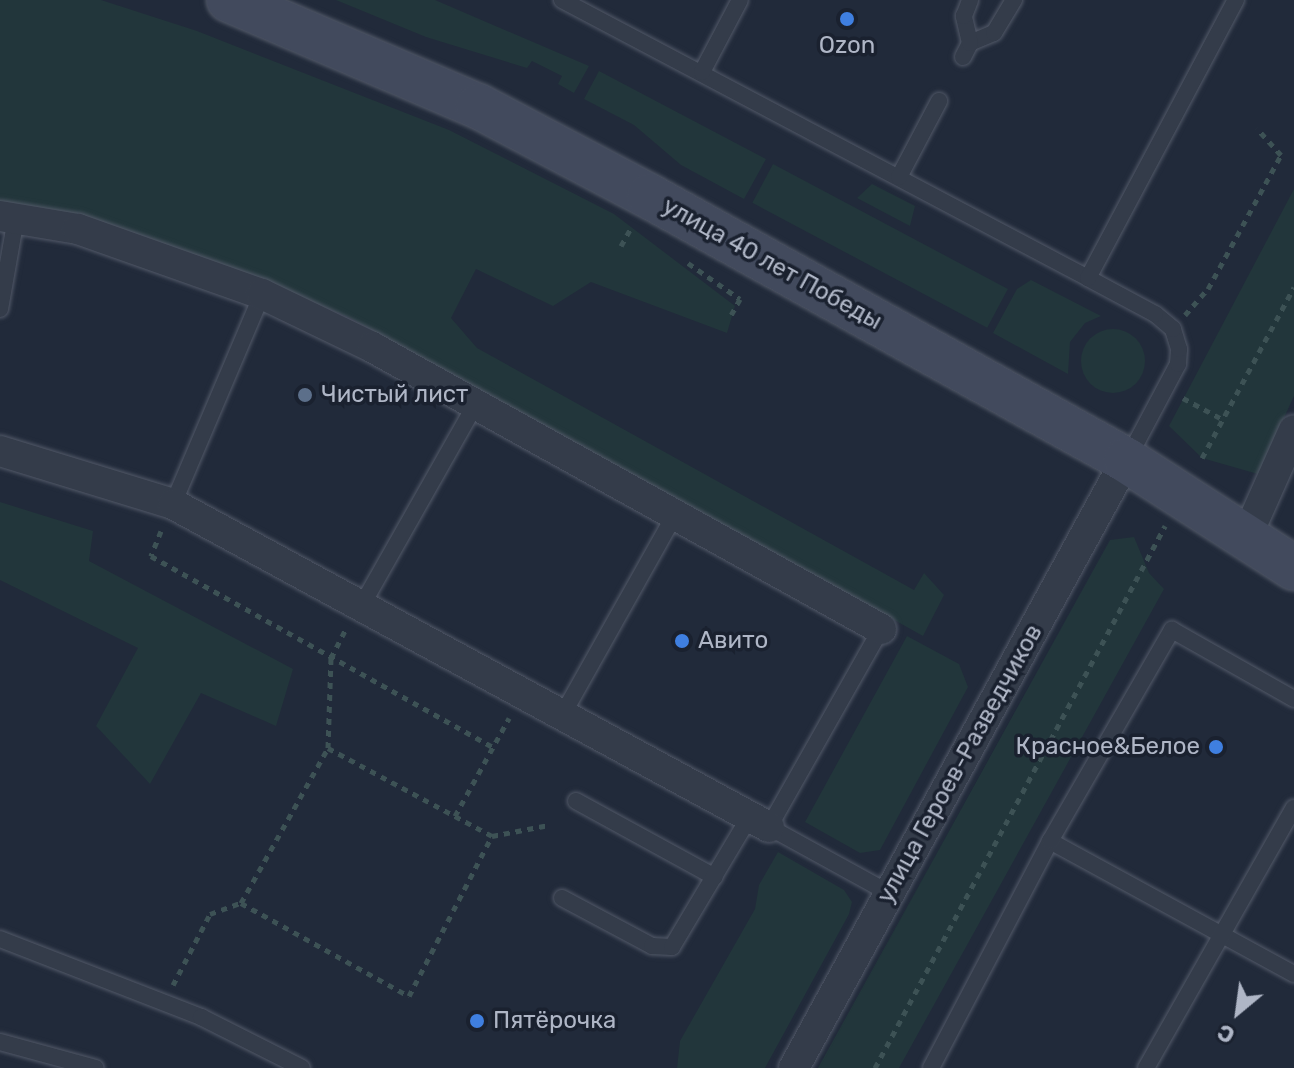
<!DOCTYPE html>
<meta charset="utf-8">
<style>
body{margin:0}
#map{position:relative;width:1294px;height:1068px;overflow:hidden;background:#212a3a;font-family:Rubik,sans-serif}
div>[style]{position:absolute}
.green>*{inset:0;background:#22363b;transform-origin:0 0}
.round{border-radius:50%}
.path>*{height:5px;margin-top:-2.5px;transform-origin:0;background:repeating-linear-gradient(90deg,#3d5255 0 6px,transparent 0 12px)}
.roads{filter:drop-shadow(0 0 2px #525968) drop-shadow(0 0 2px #525968)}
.lane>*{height:16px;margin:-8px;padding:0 8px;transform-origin:8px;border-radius:8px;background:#343c4a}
.street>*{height:30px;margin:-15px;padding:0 15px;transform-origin:15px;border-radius:15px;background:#343c4a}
.secondary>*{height:44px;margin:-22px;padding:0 22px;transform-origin:22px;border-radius:22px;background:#424a5d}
.dots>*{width:22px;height:22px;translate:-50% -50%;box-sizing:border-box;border:4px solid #1a212f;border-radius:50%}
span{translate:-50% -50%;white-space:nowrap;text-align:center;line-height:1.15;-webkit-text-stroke:7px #1a212f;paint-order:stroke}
.poi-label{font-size:24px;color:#afb6c6}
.left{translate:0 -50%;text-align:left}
.right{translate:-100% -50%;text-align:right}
.street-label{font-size:24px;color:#afb6c6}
.north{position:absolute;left:1198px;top:972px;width:80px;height:80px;-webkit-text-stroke:6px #1a212f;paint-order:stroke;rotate:209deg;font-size:22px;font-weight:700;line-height:32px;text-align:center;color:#afb6c6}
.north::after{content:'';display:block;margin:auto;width:28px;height:36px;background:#afb6c6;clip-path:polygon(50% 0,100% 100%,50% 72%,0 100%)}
</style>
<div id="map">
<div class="green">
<i style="clip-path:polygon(0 0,101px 0,197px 31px,449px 130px,614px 214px,735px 306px,727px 333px,591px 282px,553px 306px,476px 269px,451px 318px,477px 348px,914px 590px,924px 573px,944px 595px,923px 636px,352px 319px,256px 277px,0 202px)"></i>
<i style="clip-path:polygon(336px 0,435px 0,589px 66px,574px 93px,558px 84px,562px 76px,532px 61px,527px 68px,426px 37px)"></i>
<i style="clip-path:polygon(599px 71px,766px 159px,744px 199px,681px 165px,634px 125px,584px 99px)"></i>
<i style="left:773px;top:164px;width:266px;height:44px;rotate:28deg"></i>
<i style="clip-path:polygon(872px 184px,915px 206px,910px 226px,857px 198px)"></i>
<i style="clip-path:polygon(1294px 189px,1294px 396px,1258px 474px,1202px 458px,1169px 426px)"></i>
<i style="clip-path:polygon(1031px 280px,1101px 316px,1085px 323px,1070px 342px,1068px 374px,993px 333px,1017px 289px)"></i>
<i class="round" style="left:1081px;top:329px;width:64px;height:64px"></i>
<i style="clip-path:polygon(0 502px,93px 531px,89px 561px,293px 669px,276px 726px,201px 693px,150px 784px,96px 726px,138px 648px,0 580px)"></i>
<i style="clip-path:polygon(1134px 537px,1149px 573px,1164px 589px,899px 1068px,818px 1068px,1110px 540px)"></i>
<i style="clip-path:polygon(907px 636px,959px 664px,968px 687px,880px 850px,860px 853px,805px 822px)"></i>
<i style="clip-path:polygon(778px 852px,844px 890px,852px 902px,849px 914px,765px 1068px,677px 1068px,680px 1041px,755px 909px,759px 885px)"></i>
</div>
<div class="path">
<i style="left:621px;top:246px;width:23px;rotate:-61deg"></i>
<i style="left:688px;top:263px;width:63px;rotate:34.7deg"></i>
<i style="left:740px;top:299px;width:18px;rotate:119deg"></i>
<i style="left:1185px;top:315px;width:35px;rotate:-49deg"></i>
<i style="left:1208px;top:289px;width:153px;rotate:-61.4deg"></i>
<i style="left:1281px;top:155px;width:36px;rotate:-132deg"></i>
<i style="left:1183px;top:398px;width:44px;rotate:28.3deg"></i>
<i style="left:1202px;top:458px;width:194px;rotate:-61.7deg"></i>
<i style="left:161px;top:531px;width:27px;rotate:112deg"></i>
<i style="left:151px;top:556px;width:392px;rotate:29.2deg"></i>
<i style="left:328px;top:748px;width:186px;rotate:28.2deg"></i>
<i style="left:455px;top:816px;width:112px;rotate:-61.1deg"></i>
<i style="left:241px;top:903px;width:192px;rotate:29deg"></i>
<i style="left:409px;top:996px;width:180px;rotate:-62.6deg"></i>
<i style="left:492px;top:836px;width:58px;rotate:-10.9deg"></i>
<i style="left:173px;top:985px;width:80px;rotate:-62.5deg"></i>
<i style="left:210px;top:914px;width:33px;rotate:-20deg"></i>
<i style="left:241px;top:903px;width:178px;rotate:-60.7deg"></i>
<i style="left:328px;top:748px;width:90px;rotate:-88.1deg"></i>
<i style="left:331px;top:658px;width:33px;rotate:-63deg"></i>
<i style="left:875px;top:1068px;width:615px;rotate:-61.85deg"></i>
</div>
<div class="roads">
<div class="lane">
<i style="left:562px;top:0;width:595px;rotate:27.86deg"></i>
<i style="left:970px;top:43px;width:26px;rotate:-23deg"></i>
<i style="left:994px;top:33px;width:39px;rotate:-59deg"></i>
<i style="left:963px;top:57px;width:16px;rotate:-63deg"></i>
<i style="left:970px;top:43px;width:28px;rotate:-103deg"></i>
<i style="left:964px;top:16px;width:17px;rotate:-69deg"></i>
<i style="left:702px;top:72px;width:81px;rotate:-62.2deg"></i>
<i style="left:899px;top:177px;width:86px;rotate:-62.2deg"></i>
<i style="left:0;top:309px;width:92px;rotate:-80deg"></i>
<i style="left:1127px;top:460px;width:109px;rotate:-62deg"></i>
<i style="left:1178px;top:364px;width:15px;rotate:-86deg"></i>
<i style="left:1179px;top:349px;width:21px;rotate:-107deg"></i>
<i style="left:1173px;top:329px;width:23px;rotate:-140deg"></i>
<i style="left:1155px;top:314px;width:76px;rotate:-151.8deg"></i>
<i style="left:1088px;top:278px;width:315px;rotate:-62deg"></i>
<i style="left:173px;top:504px;width:228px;rotate:-67deg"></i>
<i style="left:362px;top:605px;width:230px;rotate:-60.5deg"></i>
<i style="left:881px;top:629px;width:227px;rotate:119.5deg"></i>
<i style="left:769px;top:827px;width:137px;rotate:28.8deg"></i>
<i style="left:563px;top:714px;width:227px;rotate:-60.7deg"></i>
<i style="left:576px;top:801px;width:158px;rotate:28.7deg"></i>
<i style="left:1050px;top:841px;width:278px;rotate:28.6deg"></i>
<i style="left:562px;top:898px;width:102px;rotate:28.1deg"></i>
<i style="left:652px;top:946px;width:20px;rotate:3deg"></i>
<i style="left:672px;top:947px;width:152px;rotate:-59.2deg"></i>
<i style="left:0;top:939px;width:216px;rotate:21.2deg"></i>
<i style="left:201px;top:1017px;width:113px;rotate:26.8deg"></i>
<i style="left:0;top:1042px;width:99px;rotate:15.2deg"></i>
<i style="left:931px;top:1068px;width:256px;rotate:-62.3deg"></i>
<i style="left:1050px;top:841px;width:244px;rotate:-60deg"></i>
<i style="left:1172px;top:630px;width:140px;rotate:29.5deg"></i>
<i style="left:1146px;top:1068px;width:299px;rotate:-60.4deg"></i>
</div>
<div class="street">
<i style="left:0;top:216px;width:79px;rotate:9.5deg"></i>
<i style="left:78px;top:229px;width:195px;rotate:19.5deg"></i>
<i style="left:262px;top:294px;width:122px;rotate:25.7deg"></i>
<i style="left:372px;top:347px;width:582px;rotate:28.99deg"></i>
<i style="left:0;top:451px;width:181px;rotate:17deg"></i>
<i style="left:173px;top:504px;width:678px;rotate:28.46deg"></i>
<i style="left:1245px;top:540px;width:120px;rotate:-66deg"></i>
<i style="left:794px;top:1068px;width:693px;rotate:-61.36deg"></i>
</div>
<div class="secondary">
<i style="left:229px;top:0;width:271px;rotate:23.1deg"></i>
<i style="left:478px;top:106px;width:193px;rotate:27.8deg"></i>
<i style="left:649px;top:196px;width:545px;rotate:28.96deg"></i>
<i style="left:1126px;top:460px;width:200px;rotate:32.7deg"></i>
</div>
</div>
<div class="dots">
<i style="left:847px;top:19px;background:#3f7fe0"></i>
<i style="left:305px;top:395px;background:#5c6f8a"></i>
<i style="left:682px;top:641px;background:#3f7fe0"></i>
<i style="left:1216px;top:747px;background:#3f7fe0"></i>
<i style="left:477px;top:1021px;background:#3f7fe0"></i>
</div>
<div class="poi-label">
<span style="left:847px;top:46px">Ozon</span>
<span class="left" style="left:321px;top:395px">Чистый лист</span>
<span class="left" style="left:698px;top:641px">Авито</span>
<span class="right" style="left:1200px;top:747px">Красное&amp;Белое</span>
<span class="left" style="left:493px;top:1021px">Пятёрочка</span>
</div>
<div class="street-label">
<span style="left:772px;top:264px;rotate:29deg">улица 40 лет Победы</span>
<span style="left:960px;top:764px;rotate:-61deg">улица Героев-Разведчиков</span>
</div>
<div class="north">С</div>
</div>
